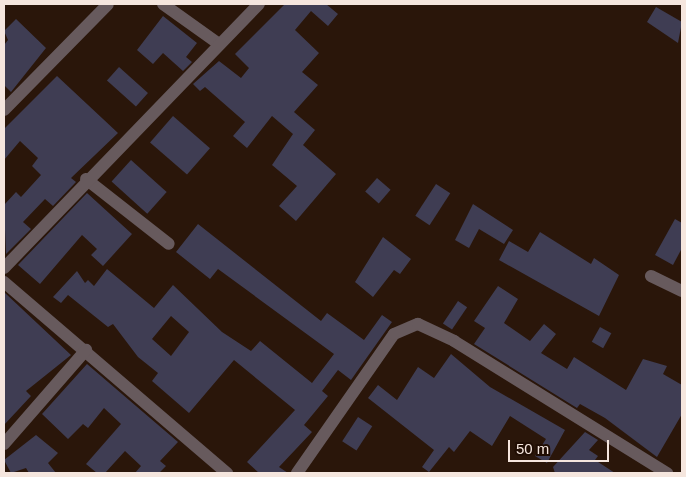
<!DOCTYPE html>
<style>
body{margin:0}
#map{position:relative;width:686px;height:477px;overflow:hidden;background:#2a160a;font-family:Helvetica,sans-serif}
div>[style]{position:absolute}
.building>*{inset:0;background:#3f3d53;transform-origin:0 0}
.minor>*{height:12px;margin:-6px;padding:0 6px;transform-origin:6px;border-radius:6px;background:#675a5d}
span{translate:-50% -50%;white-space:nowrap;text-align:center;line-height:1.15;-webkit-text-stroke:5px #200d03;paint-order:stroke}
.frame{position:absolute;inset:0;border:5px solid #f5e6de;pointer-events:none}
.scale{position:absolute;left:508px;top:440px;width:101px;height:22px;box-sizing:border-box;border:2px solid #f5e6de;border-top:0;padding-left:6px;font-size:15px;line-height:18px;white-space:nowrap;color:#f5e6de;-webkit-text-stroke:4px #200d03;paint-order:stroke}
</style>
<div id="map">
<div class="building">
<i style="clip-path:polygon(285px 4px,326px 4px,338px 14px,328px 26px,311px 11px,295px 30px,319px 53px,302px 72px,318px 85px,294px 112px,315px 130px,303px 145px,336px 174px,296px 221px,279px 206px,297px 186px,272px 165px,293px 134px,272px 116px,247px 148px,233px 136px,245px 122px,205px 87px,200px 91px,193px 84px,219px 61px,241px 78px,249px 68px,235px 54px)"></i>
<i style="clip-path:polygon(656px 7px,682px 22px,678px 43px,647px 22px)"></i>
<i style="clip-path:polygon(163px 16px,197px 43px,186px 57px,192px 62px,183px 71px,163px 53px,153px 64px,137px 50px)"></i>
<i style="clip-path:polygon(16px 19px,46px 48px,11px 92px,4px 85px,4px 45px,8px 40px,4px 31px)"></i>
<i style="left:119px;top:67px;width:39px;height:18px;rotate:42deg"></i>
<i style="clip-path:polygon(57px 76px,118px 133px,71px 178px,76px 182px,53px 206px,45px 199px,23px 222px,31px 229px,6px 254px,4px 205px,16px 192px,21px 197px,41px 175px,32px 166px,38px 158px,20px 141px,4px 160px,4px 129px)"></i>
<i style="left:173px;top:116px;width:49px;height:35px;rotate:41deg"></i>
<i style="left:131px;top:160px;width:48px;height:29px;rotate:42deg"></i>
<i style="left:377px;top:178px;width:18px;height:18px;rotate:41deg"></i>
<i style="left:436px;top:184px;width:17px;height:38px;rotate:33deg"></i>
<i style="clip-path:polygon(87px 193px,132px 234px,103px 266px,91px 255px,97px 249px,82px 235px,40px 284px,18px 265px)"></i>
<i style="clip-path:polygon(473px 204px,513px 230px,504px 244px,479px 229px,469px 248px,455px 240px)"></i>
<i style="clip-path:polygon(675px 219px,682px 223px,682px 248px,673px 265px,655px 255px)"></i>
<i style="clip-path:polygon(evenodd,198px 224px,321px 321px,327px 313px,364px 340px,382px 315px,392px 322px,351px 380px,338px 370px,322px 391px,328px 396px,304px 425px,312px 432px,279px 467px,288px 473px,259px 473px,247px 462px,295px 410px,234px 360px,189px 413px,152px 381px,158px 373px,138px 357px,113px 324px,108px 327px,68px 295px,61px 303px,53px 297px,77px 271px,85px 283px,88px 280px,94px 286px,107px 269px,154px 308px,173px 285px,222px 332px,251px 351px,260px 341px,312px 383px,334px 354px,218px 269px,210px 279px,176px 252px,198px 224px,171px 316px,189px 332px,171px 356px,152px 339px,171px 316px)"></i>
<i style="clip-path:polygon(540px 232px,591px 264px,594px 258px,619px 275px,599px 316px,499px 260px,509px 241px,528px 252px)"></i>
<i style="clip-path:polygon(383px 237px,411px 259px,400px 274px,394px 270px,373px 297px,355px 282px)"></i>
<i style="clip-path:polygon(498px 286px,518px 299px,504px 323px,530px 341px,544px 324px,556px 334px,541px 353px,567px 369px,574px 357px,626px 390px,643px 359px,667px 366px,663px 374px,682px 385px,682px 414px,657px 457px,605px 418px,580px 404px,577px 408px,474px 344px,485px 328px,474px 321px)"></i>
<i style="clip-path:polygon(4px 292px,71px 355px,26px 391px,31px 396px,4px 425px)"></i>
<i style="left:458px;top:301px;width:11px;height:27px;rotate:34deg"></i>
<i style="left:600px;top:327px;width:13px;height:17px;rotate:29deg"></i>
<i style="clip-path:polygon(451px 354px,490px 387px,565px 430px,547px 463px,535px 456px,546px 439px,510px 416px,492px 446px,470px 431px,454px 452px,449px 447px,429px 472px,422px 467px,434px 450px,368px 398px,378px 385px,397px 400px,418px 367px,434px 378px)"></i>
<i style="clip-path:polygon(87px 364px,178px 442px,160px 461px,166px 466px,159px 473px,135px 473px,141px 466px,125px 451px,105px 473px,97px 473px,86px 464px,121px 424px,104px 408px,88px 428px,83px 424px,68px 439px,42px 414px)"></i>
<i style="left:358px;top:417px;width:17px;height:29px;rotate:33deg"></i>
<i style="clip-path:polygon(585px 432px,598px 440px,589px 450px,598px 456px,595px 460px,615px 473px,555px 473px,553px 467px)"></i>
<i style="clip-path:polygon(36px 435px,58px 453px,48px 463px,56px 473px,29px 473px,26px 468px,11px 473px,4px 460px)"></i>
</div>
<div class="minor">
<i style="left:163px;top:4px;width:69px;rotate:35.5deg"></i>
<i style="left:4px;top:110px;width:148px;rotate:-45.5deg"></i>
<i style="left:86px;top:179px;width:105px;rotate:38.1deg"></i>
<i style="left:4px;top:268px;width:367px;rotate:-46deg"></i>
<i style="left:651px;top:276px;width:34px;rotate:26deg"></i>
<i style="left:4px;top:282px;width:294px;rotate:40.6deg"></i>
<i style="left:4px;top:444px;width:125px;rotate:-48.9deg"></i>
<i style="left:297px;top:473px;width:169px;rotate:-55.1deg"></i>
<i style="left:394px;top:334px;width:26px;rotate:-23deg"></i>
<i style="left:418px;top:324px;width:40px;rotate:25deg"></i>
<i style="left:454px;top:341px;width:251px;rotate:31.8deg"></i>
</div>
<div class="frame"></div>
<div class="scale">50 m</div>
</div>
